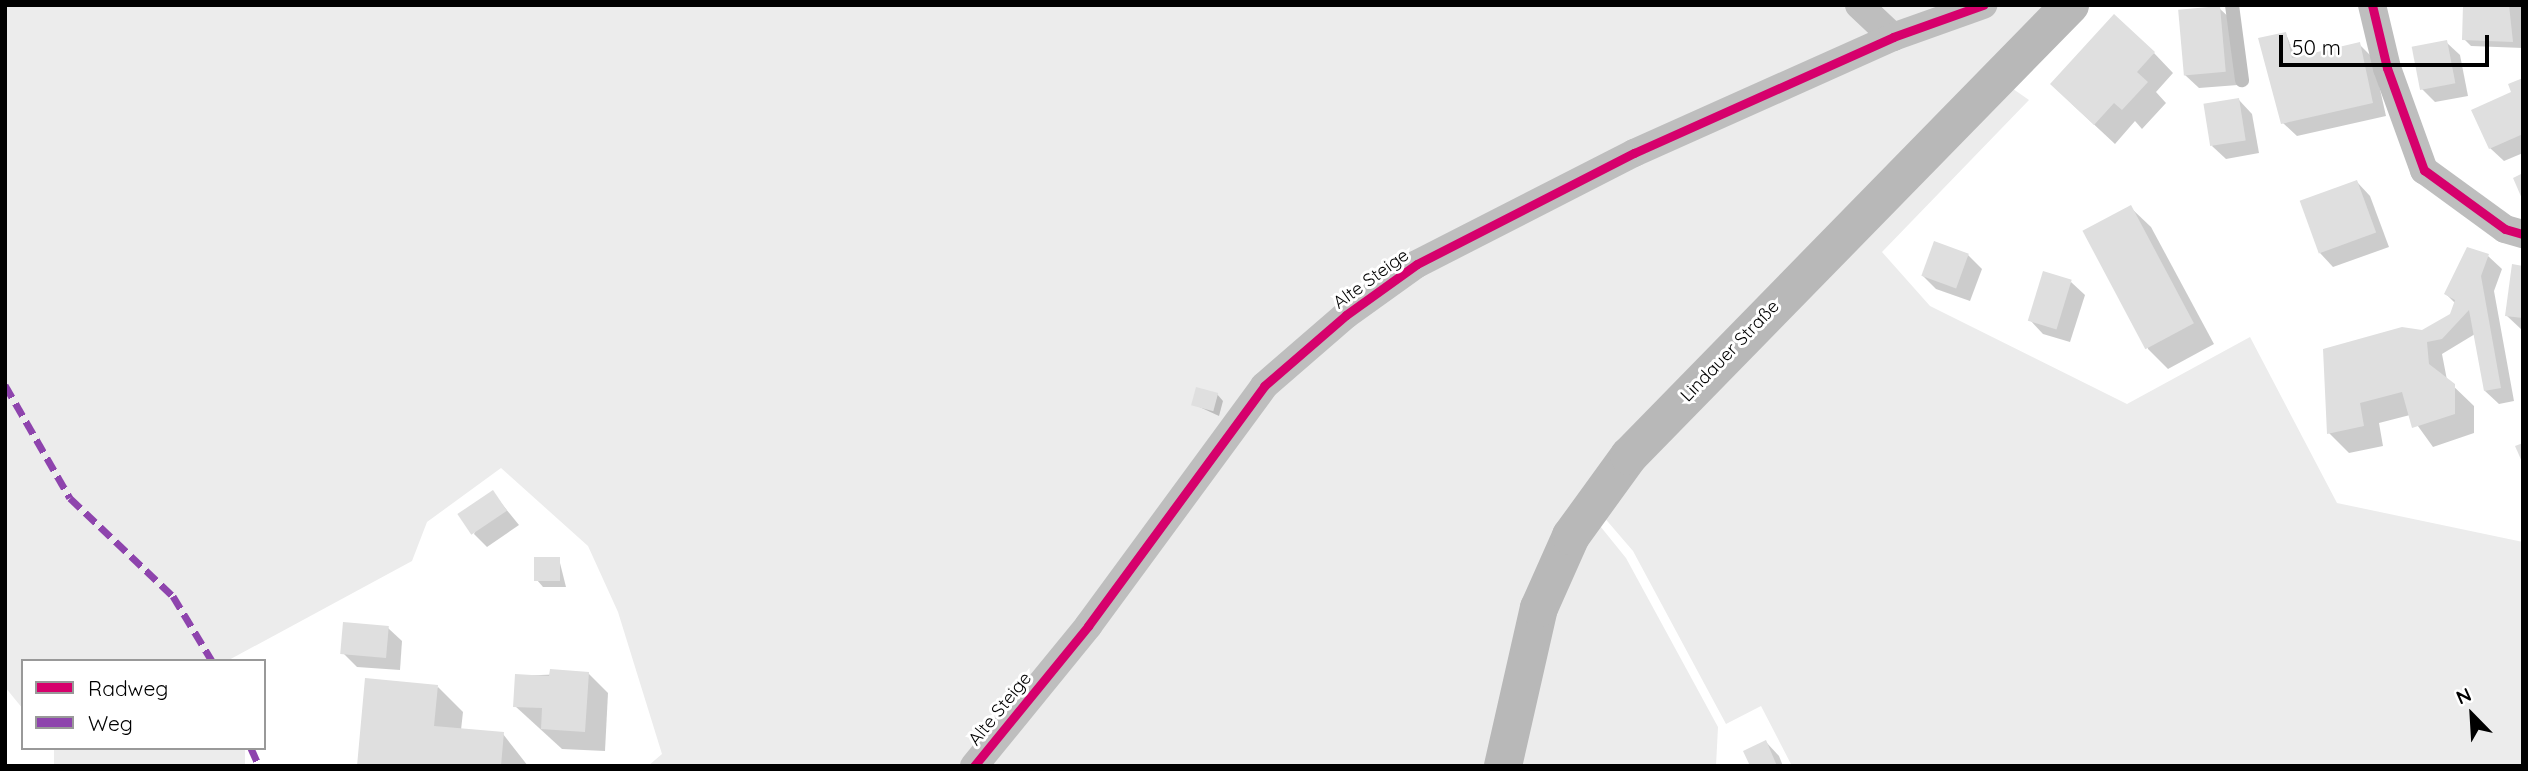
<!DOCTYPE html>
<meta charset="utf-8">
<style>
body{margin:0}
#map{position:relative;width:2528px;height:771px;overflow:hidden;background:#fff;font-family:Quicksand,sans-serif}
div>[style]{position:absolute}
.green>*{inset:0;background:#ececec;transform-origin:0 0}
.shadow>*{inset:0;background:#0003}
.building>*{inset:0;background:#dfdfdf;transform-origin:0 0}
.service>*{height:14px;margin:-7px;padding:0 7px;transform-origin:7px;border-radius:7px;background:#bebebe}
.minor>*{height:28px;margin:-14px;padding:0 14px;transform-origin:14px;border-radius:14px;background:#bebebe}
.secondary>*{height:38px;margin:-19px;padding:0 19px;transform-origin:19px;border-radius:19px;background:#b8b8b8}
.quiet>*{height:7px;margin-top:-3.5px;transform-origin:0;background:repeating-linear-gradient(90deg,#8e44ad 0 14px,transparent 0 21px)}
.cycleway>*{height:9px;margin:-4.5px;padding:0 4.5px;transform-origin:4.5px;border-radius:4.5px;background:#d6006c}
span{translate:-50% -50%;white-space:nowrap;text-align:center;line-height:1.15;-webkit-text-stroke:6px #fff;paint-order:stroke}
.street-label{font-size:18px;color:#000}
.frame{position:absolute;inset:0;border:7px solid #000;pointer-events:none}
.legend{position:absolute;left:21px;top:659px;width:245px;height:91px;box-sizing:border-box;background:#fff;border:2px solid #999;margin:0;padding:9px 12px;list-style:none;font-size:21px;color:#000}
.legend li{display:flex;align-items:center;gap:14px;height:35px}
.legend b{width:35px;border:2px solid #999}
.north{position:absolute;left:2437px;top:680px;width:70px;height:70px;-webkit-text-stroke:5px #fff;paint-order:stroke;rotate:336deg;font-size:19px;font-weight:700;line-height:28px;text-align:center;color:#000}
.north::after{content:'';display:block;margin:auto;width:24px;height:32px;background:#000;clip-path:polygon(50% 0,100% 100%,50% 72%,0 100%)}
.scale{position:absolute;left:2279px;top:35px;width:210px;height:32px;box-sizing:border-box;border:4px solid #000;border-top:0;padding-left:9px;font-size:21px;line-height:24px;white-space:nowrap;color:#000;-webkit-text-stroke:5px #fff;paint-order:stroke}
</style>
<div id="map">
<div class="green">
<i style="clip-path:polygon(5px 5px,1959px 5px,1343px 310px,964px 766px,648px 766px,662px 754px,618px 612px,588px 546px,501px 468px,427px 522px,412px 561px,227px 661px,23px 661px,23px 709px,5px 687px)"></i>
<i style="clip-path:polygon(2003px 5px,2046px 5px,1615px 445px,1487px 766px,983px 766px,1271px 389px,1420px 269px,1895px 44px)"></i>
<i style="clip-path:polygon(2006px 84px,2029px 100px,1882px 252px,1930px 306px,2127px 404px,2250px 337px,2337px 503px,2523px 542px,2523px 766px,1792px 766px,1761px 706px,1726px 724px,1633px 551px,1602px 515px,1641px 462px)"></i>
<i style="clip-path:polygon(1596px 521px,1626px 558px,1718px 727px,1716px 766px,1517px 766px,1551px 613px)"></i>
<i style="left:54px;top:748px;width:191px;height:21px"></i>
</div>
<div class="shadow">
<i style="clip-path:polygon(2464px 5px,2521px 5px,2523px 48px,2471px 46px,2464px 39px)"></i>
<i style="clip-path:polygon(2219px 8px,2233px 21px,2238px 85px,2199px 88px,2185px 75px)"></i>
<i style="clip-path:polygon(2286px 34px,2296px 58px,2359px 44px,2373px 58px,2386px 116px,2297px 136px,2283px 123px)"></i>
<i style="clip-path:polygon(2446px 42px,2460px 55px,2468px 96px,2435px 102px,2422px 89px)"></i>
<i style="clip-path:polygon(2154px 53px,2173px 73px,2156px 92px,2166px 103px,2142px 129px,2135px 121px,2115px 144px,2072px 104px)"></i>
<i style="clip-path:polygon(2523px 80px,2523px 153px,2504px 161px,2490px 148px)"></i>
<i style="clip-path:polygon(2239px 100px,2252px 114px,2259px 153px,2226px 159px,2212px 146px)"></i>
<i style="clip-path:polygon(2357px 182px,2370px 196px,2389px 247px,2333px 267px,2320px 253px)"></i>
<i style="clip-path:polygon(2131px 208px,2151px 227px,2214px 344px,2168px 369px,2148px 349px)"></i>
<i style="clip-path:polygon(1968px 255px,1982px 269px,1970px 301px,1936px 289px,1923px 276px)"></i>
<i style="clip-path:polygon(2488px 256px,2502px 269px,2494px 291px,2514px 401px,2499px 404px,2485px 391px,2475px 334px,2442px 354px,2447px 380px,2474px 406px,2474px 433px,2433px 447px,2410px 415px,2379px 423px,2383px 446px,2349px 453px,2329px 433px,2422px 332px,2452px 315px,2456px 304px,2446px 294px)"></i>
<i style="clip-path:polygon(2523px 267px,2523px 331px,2506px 315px)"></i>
<i style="clip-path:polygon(2071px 282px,2085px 295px,2070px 342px,2043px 334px,2030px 320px)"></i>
<i style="clip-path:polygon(1217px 394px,1223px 401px,1219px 416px,1193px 404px)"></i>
<i style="clip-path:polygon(493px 493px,519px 525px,487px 547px,474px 534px)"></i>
<i style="clip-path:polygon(559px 559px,566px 587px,543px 587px,537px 580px)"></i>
<i style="clip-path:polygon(388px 628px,402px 641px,400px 670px,357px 667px,343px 653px)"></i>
<i style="clip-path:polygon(588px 673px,608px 693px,605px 751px,562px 749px,515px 706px,517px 676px)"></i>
<i style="clip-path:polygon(438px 687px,463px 712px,461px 730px,503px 734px,528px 766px,359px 766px)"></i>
<i style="clip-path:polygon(1766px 742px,1779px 756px,1783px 766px,1751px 766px)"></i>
</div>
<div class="building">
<i style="clip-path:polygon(2463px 5px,2509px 5px,2513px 42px,2462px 40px)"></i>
<i style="left:2220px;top:6px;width:66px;height:42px;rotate:85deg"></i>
<i style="clip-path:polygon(2114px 14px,2155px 52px,2137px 72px,2148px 82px,2122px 110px,2114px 103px,2094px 125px,2050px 84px)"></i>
<i style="clip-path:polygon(2286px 32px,2292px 58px,2360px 42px,2373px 103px,2281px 124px,2258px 38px)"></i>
<i style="left:2447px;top:40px;width:44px;height:36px;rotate:79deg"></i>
<i style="clip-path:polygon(2523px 78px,2523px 134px,2489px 149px,2471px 110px,2511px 92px,2508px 84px)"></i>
<i style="left:2239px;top:98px;width:43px;height:36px;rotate:81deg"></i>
<i style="clip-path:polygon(2523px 173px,2523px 201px,2513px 178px)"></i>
<i style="left:2357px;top:180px;width:56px;height:61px;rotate:70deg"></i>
<i style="left:2131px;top:205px;width:134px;height:55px;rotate:62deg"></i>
<i style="left:1934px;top:241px;width:37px;height:37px;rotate:20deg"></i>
<i style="clip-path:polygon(2467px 247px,2489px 254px,2481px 276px,2501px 388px,2484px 391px,2469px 310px,2442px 339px,2427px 342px,2429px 364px,2455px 384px,2455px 414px,2412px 428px,2402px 392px,2360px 403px,2364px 426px,2327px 434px,2323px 349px,2402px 327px,2422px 330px,2450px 314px,2455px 300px,2444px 294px)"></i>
<i style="clip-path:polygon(2512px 264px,2523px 266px,2523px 318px,2505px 316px)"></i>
<i style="left:2043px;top:271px;width:30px;height:52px;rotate:17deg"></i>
<i style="left:1196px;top:387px;width:23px;height:19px;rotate:15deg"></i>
<i style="clip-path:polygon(2523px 443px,2523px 464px,2515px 446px)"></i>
<i style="left:493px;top:490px;width:25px;height:43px;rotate:56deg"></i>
<i style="left:560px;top:557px;width:24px;height:26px;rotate:90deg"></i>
<i style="left:343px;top:622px;width:46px;height:32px;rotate:5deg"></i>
<i style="clip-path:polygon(550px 669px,589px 672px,585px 732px,541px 729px,542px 708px,513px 707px,515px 674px,549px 676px)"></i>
<i style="clip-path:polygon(365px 678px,438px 685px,434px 726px,504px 732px,501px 766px,357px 766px)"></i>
<i style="clip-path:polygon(1766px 740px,1777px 766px,1750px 766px,1743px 751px)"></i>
</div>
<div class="service">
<i style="left:2232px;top:5px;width:76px;rotate:82.4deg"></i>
</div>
<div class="minor">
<i style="left:1859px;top:5px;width:47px;rotate:43.3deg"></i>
<i style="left:2372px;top:5px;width:65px;rotate:76.6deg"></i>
<i style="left:2387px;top:68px;width:109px;rotate:70.1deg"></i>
<i style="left:2424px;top:170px;width:100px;rotate:36.1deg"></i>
<i style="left:2505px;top:229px;width:19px;rotate:16deg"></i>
<i style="left:974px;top:766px;width:181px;rotate:-50.8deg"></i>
<i style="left:1088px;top:626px;width:298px;rotate:-53.7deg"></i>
<i style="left:1264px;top:386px;width:108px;rotate:-40.9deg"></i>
<i style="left:1346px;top:315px;width:87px;rotate:-35.7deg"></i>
<i style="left:1417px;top:264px;width:244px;rotate:-27.1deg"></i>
<i style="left:1634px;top:153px;width:284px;rotate:-24.1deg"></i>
<i style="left:1893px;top:37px;width:96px;rotate:-19.6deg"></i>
</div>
<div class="secondary">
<i style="left:1503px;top:766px;width:162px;rotate:-77.2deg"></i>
<i style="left:1539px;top:608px;width:79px;rotate:-66deg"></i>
<i style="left:1571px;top:536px;width:99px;rotate:-54.1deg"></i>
<i style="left:1629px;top:456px;width:631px;rotate:-45.64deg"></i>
</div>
<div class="quiet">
<i style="left:5px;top:385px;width:130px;rotate:60.1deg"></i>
<i style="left:70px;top:498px;width:142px;rotate:43.6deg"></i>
<i style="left:173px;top:596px;width:76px;rotate:59deg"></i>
<i style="left:251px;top:748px;width:20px;rotate:66deg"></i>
</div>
<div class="cycleway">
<i style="left:2372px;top:5px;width:65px;rotate:76.6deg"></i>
<i style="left:2387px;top:68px;width:109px;rotate:70.1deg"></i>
<i style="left:2424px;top:170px;width:100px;rotate:36.1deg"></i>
<i style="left:2505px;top:229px;width:19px;rotate:16deg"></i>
<i style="left:974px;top:766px;width:181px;rotate:-50.8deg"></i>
<i style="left:1088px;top:626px;width:298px;rotate:-53.7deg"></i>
<i style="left:1264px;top:386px;width:108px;rotate:-40.9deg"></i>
<i style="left:1346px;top:315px;width:87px;rotate:-35.7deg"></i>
<i style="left:1417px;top:264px;width:244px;rotate:-27.1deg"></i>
<i style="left:1634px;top:153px;width:284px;rotate:-24.1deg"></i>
<i style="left:1893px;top:37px;width:96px;rotate:-19.6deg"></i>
</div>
<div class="street-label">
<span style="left:1371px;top:279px;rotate:-36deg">Alte Steige</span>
<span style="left:1730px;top:351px;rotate:-46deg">Lindauer Straße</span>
<span style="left:1000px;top:709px;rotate:-51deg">Alte Steige</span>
</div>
<div class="frame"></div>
<ul class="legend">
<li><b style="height:9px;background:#d6006c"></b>Radweg</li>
<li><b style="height:9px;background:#8e44ad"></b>Weg</li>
</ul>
<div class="north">N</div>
<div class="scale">50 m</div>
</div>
